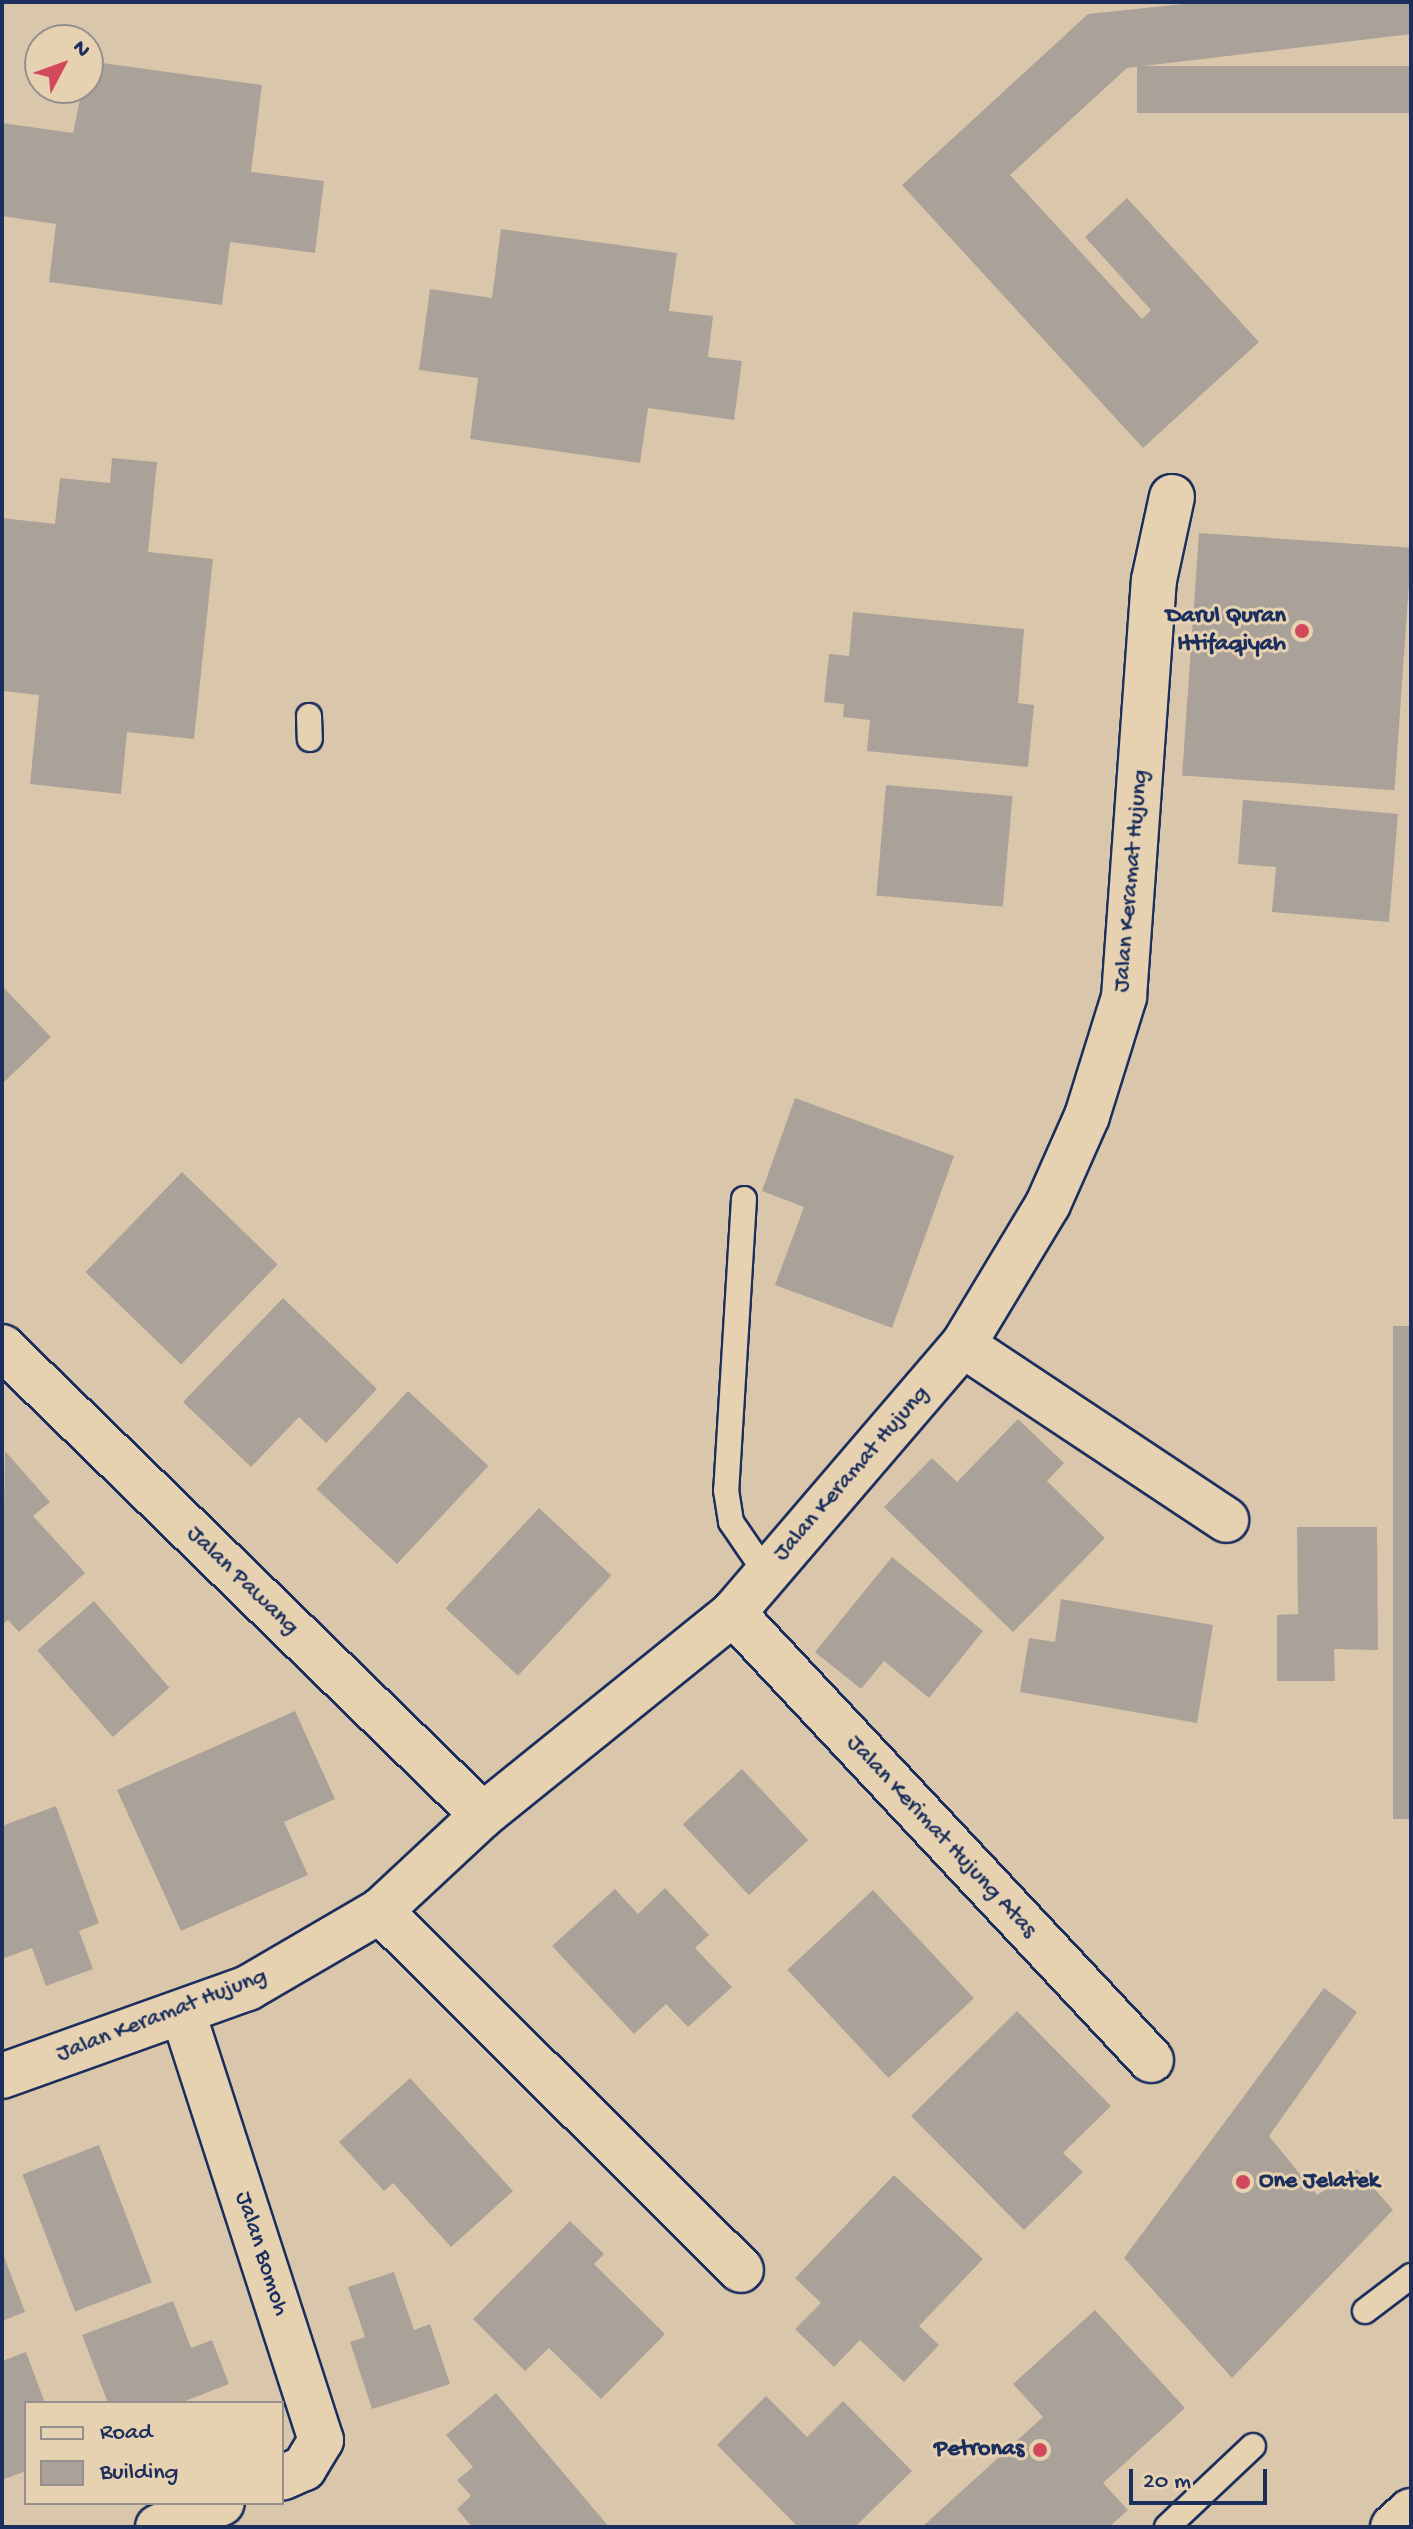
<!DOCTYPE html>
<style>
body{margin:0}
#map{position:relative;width:1413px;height:2529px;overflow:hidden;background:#dac7ab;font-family:"Gochi Hand",sans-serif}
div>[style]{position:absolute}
.building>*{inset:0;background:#aaa298;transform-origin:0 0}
.roads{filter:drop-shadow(2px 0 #1b2f5e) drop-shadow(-2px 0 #1b2f5e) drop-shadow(0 2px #1b2f5e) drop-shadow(0 -2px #1b2f5e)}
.service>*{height:24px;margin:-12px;padding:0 12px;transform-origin:12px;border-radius:12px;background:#e6d1b0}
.minor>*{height:44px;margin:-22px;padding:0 22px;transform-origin:22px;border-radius:22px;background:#e6d1b0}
.motorway>*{height:44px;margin:-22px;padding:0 22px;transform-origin:22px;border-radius:22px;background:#e6d1b0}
.dots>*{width:22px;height:22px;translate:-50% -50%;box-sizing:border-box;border:4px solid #e6d1b0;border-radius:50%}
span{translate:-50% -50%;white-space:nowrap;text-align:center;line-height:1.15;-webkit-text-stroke:6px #e6d1b0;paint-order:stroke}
.poi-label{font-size:24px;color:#1b2f5e;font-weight:700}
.right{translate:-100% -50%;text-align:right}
.left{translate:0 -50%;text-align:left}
.street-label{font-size:24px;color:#1b2f5e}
.frame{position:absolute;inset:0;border:4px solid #1b2f5e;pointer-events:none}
.legend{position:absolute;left:24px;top:2401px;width:260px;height:104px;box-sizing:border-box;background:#e6d1b0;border:2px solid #95908f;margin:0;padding:10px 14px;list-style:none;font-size:24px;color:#1b2f5e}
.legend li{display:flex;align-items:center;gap:16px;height:40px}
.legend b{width:40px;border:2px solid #95908f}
.north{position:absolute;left:24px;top:24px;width:80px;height:80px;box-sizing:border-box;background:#e6d1b0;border:2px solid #95908f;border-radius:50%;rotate:49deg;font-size:22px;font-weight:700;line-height:32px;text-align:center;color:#1b2f5e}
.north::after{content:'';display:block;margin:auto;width:28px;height:36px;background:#d1495b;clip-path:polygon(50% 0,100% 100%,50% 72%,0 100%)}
.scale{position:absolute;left:1129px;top:2469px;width:138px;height:36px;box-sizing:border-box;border:4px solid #1b2f5e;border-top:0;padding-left:10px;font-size:24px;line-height:28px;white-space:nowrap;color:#1b2f5e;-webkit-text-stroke:6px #e6d1b0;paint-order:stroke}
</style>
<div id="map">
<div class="building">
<i style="clip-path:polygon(1202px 2px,1411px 2px,1411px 34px,1127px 68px,1010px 175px,1142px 319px,1151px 310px,1085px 237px,1127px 198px,1259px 342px,1143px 448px,902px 185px,1088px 14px)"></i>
<i style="clip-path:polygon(88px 61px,262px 85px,251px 172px,324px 181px,315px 253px,230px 242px,222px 305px,49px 282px,56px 224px,2px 216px,2px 123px,73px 133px)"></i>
<i style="left:1411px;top:66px;width:47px;height:274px;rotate:90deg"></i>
<i style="clip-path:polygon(501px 229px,677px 253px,669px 311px,713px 316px,708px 357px,742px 361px,734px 420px,648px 408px,640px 463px,470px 439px,478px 378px,419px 370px,430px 289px,492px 298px)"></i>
<i style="clip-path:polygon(112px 458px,157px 462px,148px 552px,213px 559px,194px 739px,127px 732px,121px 794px,30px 784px,39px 695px,2px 691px,2px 518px,55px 524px,60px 478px,110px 483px)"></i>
<i style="left:1199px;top:533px;width:213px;height:243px;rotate:4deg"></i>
<i style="clip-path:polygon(853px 612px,1024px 629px,1018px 703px,1034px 705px,1028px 767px,867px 751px,870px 720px,843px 717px,844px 704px,824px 702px,829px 654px,849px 656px)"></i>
<i style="left:886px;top:785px;width:127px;height:111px;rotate:5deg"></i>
<i style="clip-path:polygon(1243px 800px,1398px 814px,1389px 922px,1272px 912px,1276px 867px,1238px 864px)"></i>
<i style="clip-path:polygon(2px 986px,51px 1037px,2px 1084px)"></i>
<i style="clip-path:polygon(795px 1098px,954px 1156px,892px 1328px,775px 1285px,804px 1207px,762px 1191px)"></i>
<i style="left:182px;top:1172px;width:133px;height:139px;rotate:44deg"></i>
<i style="clip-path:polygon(283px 1298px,377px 1389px,326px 1443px,299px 1417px,251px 1467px,183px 1402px)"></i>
<i style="left:1393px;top:1326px;width:18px;height:493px"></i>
<i style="left:408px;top:1391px;width:110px;height:134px;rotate:43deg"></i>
<i style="clip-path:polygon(1018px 1419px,1064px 1463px,1047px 1481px,1105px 1538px,1013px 1632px,884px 1507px,932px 1458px,957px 1482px)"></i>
<i style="clip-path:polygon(5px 1451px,50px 1502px,33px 1516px,85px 1573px,19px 1632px,8px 1620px,2px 1625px)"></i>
<i style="left:539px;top:1508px;width:99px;height:137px;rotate:43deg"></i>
<i style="clip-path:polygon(1297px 1527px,1377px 1527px,1378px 1650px,1334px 1649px,1335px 1681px,1277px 1681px,1277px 1615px,1298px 1614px)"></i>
<i style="clip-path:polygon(892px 1557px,983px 1631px,929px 1698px,884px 1661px,861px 1689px,815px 1652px)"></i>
<i style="clip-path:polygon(1061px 1599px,1213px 1625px,1197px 1723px,1020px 1692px,1029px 1638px,1055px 1642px)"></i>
<i style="left:94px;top:1601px;width:115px;height:75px;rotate:49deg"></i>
<i style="clip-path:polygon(295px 1711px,335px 1799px,284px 1822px,308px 1875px,181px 1931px,117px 1790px)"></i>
<i style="left:742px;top:1769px;width:97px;height:81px;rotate:47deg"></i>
<i style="clip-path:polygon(56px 1806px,99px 1923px,79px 1931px,93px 1969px,46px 1986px,32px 1948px,2px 1959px,2px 1826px)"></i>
<i style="clip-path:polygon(665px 1888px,709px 1935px,695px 1948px,732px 1987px,688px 2027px,666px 2004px,634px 2034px,552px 1946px,615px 1889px,638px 1914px)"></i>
<i style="left:873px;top:1890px;width:148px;height:117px;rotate:47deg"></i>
<i style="clip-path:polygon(1324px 1988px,1357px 2012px,1269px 2136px,1317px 2195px,1357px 2169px,1393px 2210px,1232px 2378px,1124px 2258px)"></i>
<i style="clip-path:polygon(1017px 2011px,1111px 2106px,1063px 2153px,1083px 2172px,1024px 2230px,911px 2116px)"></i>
<i style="clip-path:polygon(410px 2078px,513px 2191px,451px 2247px,393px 2183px,384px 2191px,339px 2142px)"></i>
<i style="left:99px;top:2145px;width:147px;height:82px;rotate:69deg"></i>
<i style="clip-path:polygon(894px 2175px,983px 2259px,919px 2326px,939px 2345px,904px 2382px,860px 2340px,834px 2367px,795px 2329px,821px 2303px,795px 2278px)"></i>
<i style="clip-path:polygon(570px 2221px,604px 2254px,594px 2264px,665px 2334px,601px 2399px,549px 2348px,525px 2371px,473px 2319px)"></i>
<i style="clip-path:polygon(2px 2251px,25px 2312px,2px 2321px)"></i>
<i style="clip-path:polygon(394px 2272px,414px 2330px,430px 2324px,450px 2384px,372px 2409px,350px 2342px,365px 2337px,348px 2287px)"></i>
<i style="clip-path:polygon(173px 2301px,191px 2348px,212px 2340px,229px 2384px,180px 2403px,108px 2403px,82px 2335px)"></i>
<i style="clip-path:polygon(1095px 2310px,1185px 2408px,1103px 2483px,1128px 2510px,1109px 2527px,922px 2527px,1043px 2417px,1013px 2384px)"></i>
<i style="clip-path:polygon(26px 2352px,45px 2403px,26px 2403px,26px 2471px,2px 2480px,2px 2361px)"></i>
<i style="clip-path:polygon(496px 2393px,609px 2527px,472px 2527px,457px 2509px,471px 2496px,457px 2480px,473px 2467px,446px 2435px)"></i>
<i style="clip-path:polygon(766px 2396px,807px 2437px,843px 2401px,912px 2471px,855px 2527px,798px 2527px,717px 2445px)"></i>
</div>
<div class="roads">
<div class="service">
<i style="left:309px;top:716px;width:23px;rotate:88deg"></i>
<i style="left:744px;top:1199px;width:292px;rotate:93.5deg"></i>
<i style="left:726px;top:1490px;width:32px;rotate:81deg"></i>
<i style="left:731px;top:1522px;width:62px;rotate:55.5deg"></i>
<i style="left:1365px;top:2311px;width:58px;rotate:-37.3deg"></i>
<i style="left:1167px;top:2527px;width:118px;rotate:-43.3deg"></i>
</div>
<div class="minor">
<i style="left:963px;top:1345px;width:316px;rotate:33.6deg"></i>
<i style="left:2px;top:1347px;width:671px;rotate:44.22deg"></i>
<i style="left:733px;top:1613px;width:612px;rotate:46.92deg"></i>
<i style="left:380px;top:1911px;width:509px;rotate:44.84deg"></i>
<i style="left:183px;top:2013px;width:449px;rotate:72.1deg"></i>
<i style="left:321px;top:2440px;width:33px;rotate:121deg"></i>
<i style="left:304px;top:2468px;width:24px;rotate:156deg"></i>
<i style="left:2px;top:2076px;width:261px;rotate:-19.7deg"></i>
<i style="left:248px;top:1988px;width:153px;rotate:-30.3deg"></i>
<i style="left:380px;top:1911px;width:141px;rotate:-43deg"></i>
<i style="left:483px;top:1815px;width:321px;rotate:-38.9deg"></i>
<i style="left:733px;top:1613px;width:353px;rotate:-49.4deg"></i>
<i style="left:963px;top:1345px;width:165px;rotate:-58.9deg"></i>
<i style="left:1048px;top:1204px;width:96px;rotate:-66.1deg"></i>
<i style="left:1087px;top:1116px;width:125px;rotate:-72.7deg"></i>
<i style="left:1124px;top:997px;width:418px;rotate:-85.9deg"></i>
<i style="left:1154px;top:580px;width:85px;rotate:-77.8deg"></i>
<i style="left:158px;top:2527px;width:68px;rotate:-20.6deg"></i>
</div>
<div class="motorway">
<i style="left:1393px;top:2527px;width:24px;rotate:-42deg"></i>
</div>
</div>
<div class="dots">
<i style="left:1302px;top:631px;background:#d1495b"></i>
<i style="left:1243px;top:2182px;background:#d1495b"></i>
<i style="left:1040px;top:2450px;background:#d1495b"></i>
</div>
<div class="poi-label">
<span class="right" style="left:1286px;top:631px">Darul Quran<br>Ittifaqiyah</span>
<span class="left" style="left:1259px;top:2182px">One Jelatek</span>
<span class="right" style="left:1024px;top:2450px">Petronas</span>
</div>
<div class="street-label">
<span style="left:1132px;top:881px;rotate:-85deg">Jalan Keramat Hujung</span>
<span style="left:852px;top:1474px;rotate:-49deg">Jalan Keramat Hujung</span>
<span style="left:242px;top:1581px;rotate:44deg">Jalan Pawang</span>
<span style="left:941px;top:1837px;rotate:47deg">Jalan Kerimat Hujung Atas</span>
<span style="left:162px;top:2016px;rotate:-21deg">Jalan Keramat Hujung</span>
<span style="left:261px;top:2254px;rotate:72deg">Jalan Bomoh</span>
</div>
<div class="frame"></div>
<ul class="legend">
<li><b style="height:10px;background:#e6d1b0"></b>Road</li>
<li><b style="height:22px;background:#aaa298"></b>Building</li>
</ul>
<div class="north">N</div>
<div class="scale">20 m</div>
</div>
